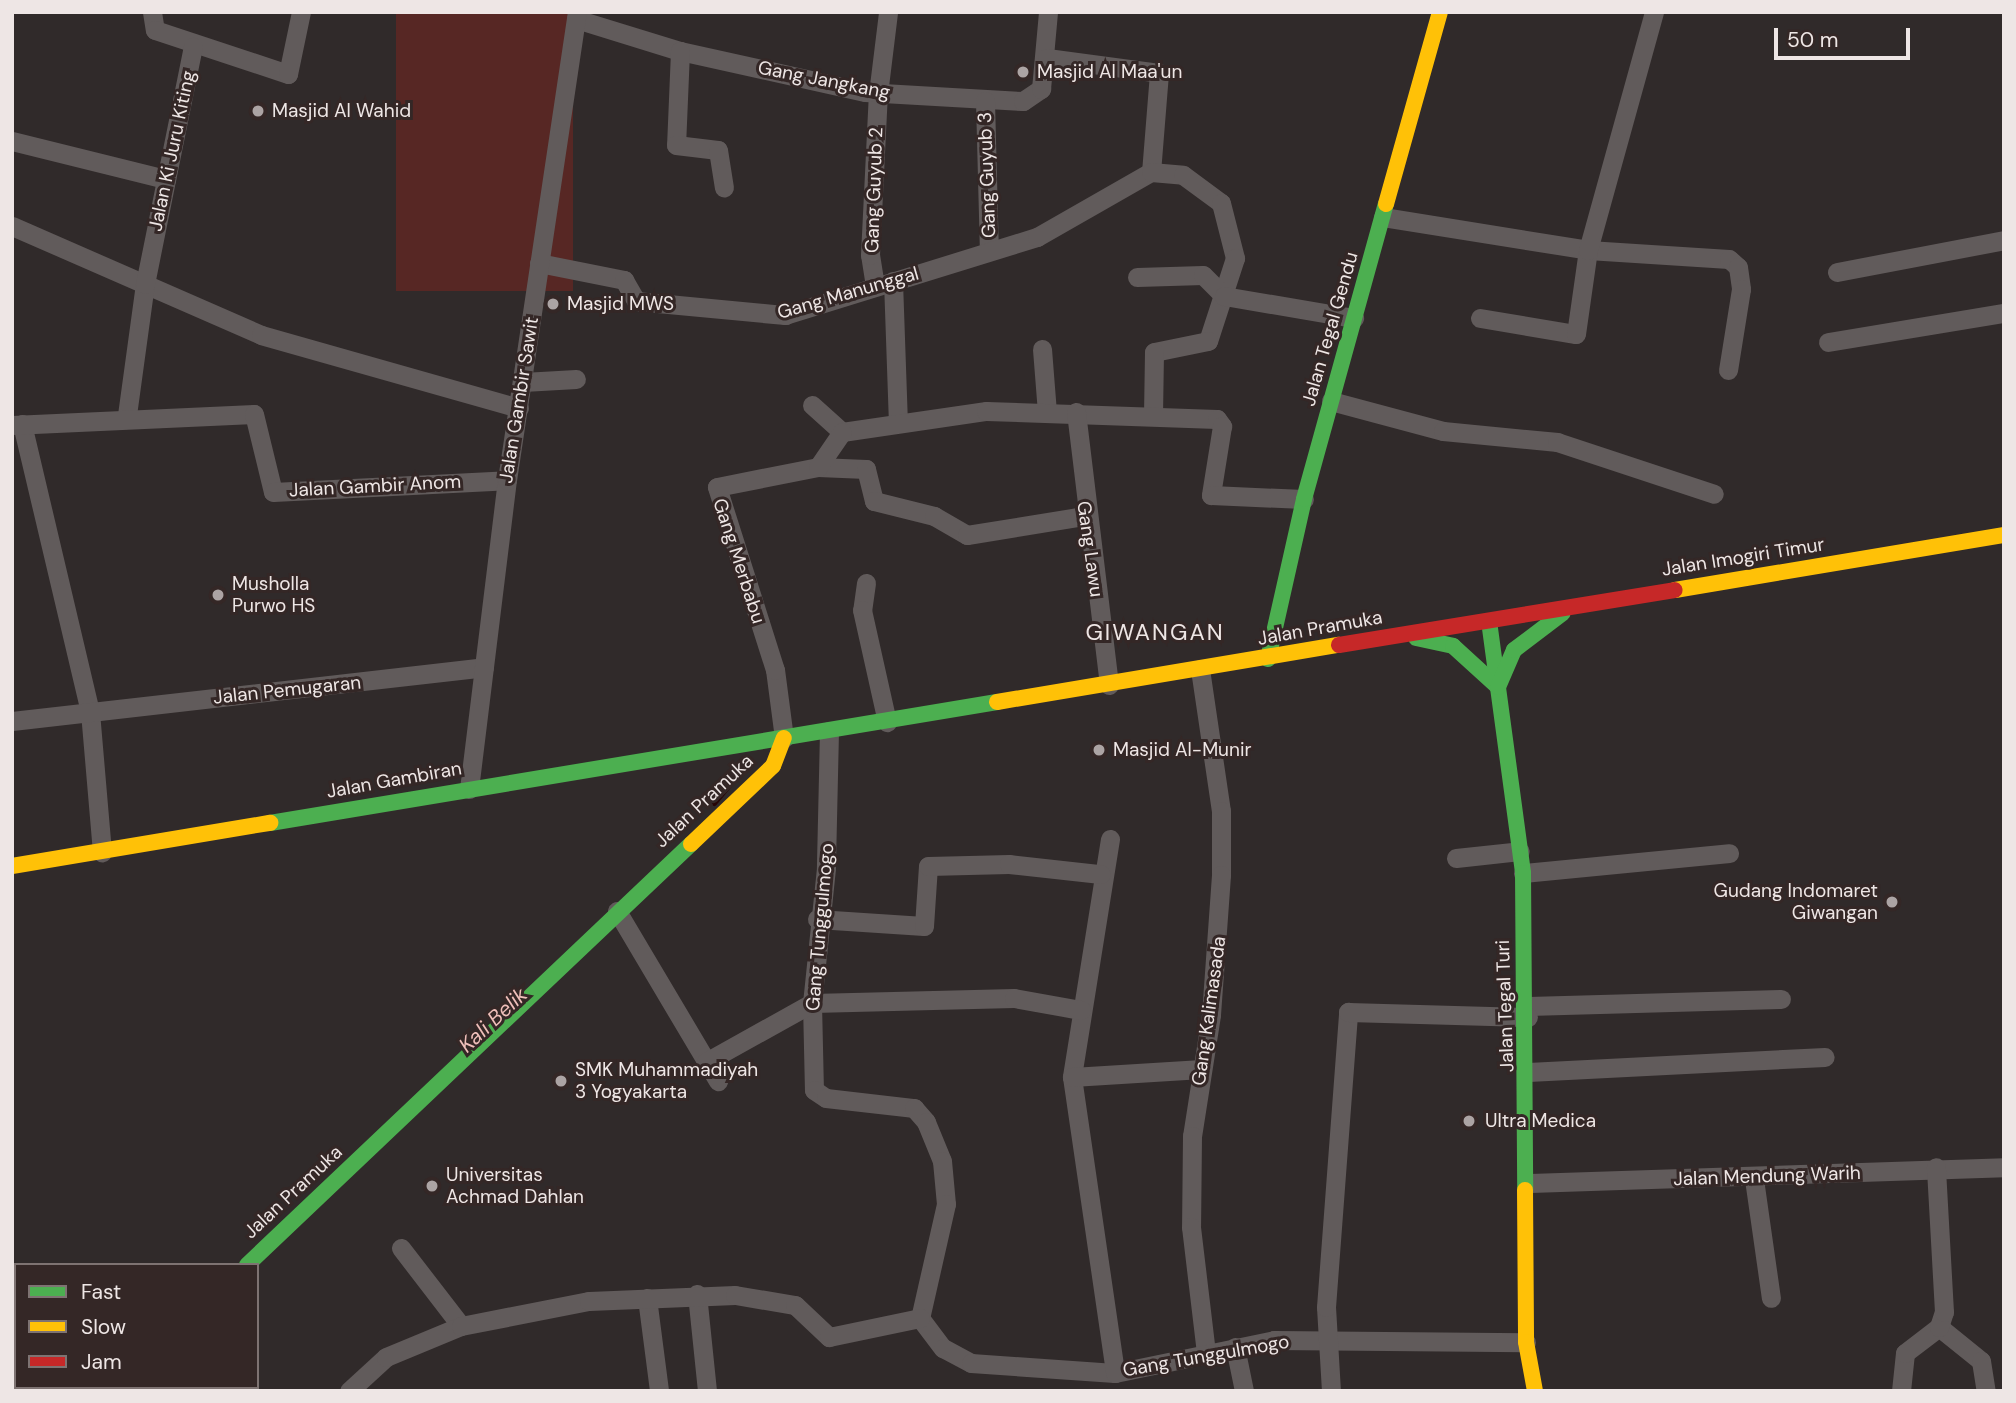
<!DOCTYPE html>
<style>
body{margin:0}
#map{position:relative;width:2016px;height:1403px;overflow:hidden;background:#302a2a;font-family:"DM Sans",sans-serif}
div>[style]{position:absolute}
.green>*{inset:0;background:#572724;transform-origin:0 0}
.stream>*{height:5px;margin:-2.5px;padding:0 2.5px;transform-origin:2.5px;border-radius:2.5px;background:#270506}
.street>*{height:19px;margin:-9.5px;padding:0 9.5px;transform-origin:9.5px;border-radius:9.5px;background:#615b5b}
.fast>*{height:16px;margin:-8px;padding:0 8px;transform-origin:8px;border-radius:8px;background:#4caf50}
.slow>*{height:16px;margin:-8px;padding:0 8px;transform-origin:8px;border-radius:8px;background:#ffc107}
.jam>*{height:16px;margin:-8px;padding:0 8px;transform-origin:8px;border-radius:8px;background:#c62828}
.dots>*{width:19px;height:19px;translate:-50% -50%;box-sizing:border-box;border:4px solid #342726;border-radius:50%}
span{translate:-50% -50%;white-space:nowrap;text-align:center;line-height:1.15;-webkit-text-stroke:6px #342726;paint-order:stroke}
.poi-label{font-size:19px;color:#eee6e5}
.left{translate:0 -50%;text-align:left}
.right{translate:-100% -50%;text-align:right}
.street-label{font-size:19px;color:#eee6e5}
.water-label{font-size:21px;color:#efbfba;font-style:italic}
.quarter-label{font-size:23px;color:#eee6e5;letter-spacing:2px}
.frame{position:absolute;inset:0;border:14px solid #eee6e5;pointer-events:none}
.legend{position:absolute;left:14px;top:1263px;width:245px;height:126px;box-sizing:border-box;background:#342726;border:2px solid #7e7372;margin:0;padding:9px 12px;list-style:none;font-size:21px;color:#eee6e5}
.legend li{display:flex;align-items:center;gap:14px;height:35px}
.legend b{width:35px;border:2px solid #7e7372}
.scale{position:absolute;left:1774px;top:28px;width:136px;height:32px;box-sizing:border-box;border:4px solid #eee6e5;border-top:0;padding-left:9px;font-size:21px;line-height:24px;white-space:nowrap;color:#eee6e5;-webkit-text-stroke:5px #342726;paint-order:stroke}
</style>
<div id="map">
<div class="green">
<i style="left:396px;top:12px;width:177px;height:279px"></i>
</div>
<div class="stream">
<i style="left:714px;top:803px;width:48px;rotate:-50deg"></i>
<i style="left:97px;top:1391px;width:6px;rotate:-45deg"></i>
</div>
<div class="street">
<i style="left:152px;top:12px;width:18px;rotate:81deg"></i>
<i style="left:155px;top:30px;width:140px;rotate:18.3deg"></i>
<i style="left:288px;top:74px;width:63px;rotate:-78.2deg"></i>
<i style="left:576px;top:19px;width:109px;rotate:17.1deg"></i>
<i style="left:680px;top:51px;width:189px;rotate:12.5deg"></i>
<i style="left:865px;top:92px;width:158px;rotate:3.3deg"></i>
<i style="left:1023px;top:101px;width:22px;rotate:-34deg"></i>
<i style="left:1041px;top:89px;width:77px;rotate:-84.8deg"></i>
<i style="left:680px;top:51px;width:94px;rotate:92.4deg"></i>
<i style="left:676px;top:145px;width:42px;rotate:6.8deg"></i>
<i style="left:718px;top:150px;width:38px;rotate:81deg"></i>
<i style="left:1047px;top:58px;width:113px;rotate:7.6deg"></i>
<i style="left:1159px;top:73px;width:99px;rotate:94.6deg"></i>
<i style="left:985px;top:101px;width:148px;rotate:88.5deg"></i>
<i style="left:12px;top:141px;width:159px;rotate:13.9deg"></i>
<i style="left:1383px;top:217px;width:208px;rotate:9.1deg"></i>
<i style="left:1588px;top:250px;width:141px;rotate:3.7deg"></i>
<i style="left:1729px;top:259px;width:12px;rotate:42deg"></i>
<i style="left:1738px;top:267px;width:22px;rotate:82deg"></i>
<i style="left:1741px;top:289px;width:82px;rotate:99.1deg"></i>
<i style="left:12px;top:226px;width:272px;rotate:23.6deg"></i>
<i style="left:261px;top:335px;width:268px;rotate:15.8deg"></i>
<i style="left:539px;top:263px;width:87px;rotate:11.3deg"></i>
<i style="left:624px;top:280px;width:24px;rotate:60deg"></i>
<i style="left:636px;top:301px;width:150px;rotate:5.4deg"></i>
<i style="left:785px;top:315px;width:264px;rotate:-17.2deg"></i>
<i style="left:1037px;top:237px;width:131px;rotate:-29.7deg"></i>
<i style="left:1151px;top:172px;width:32px;rotate:5deg"></i>
<i style="left:1183px;top:175px;width:47px;rotate:36.4deg"></i>
<i style="left:1221px;top:203px;width:57px;rotate:75.7deg"></i>
<i style="left:1235px;top:258px;width:87px;rotate:108deg"></i>
<i style="left:1208px;top:341px;width:55px;rotate:168.5deg"></i>
<i style="left:1154px;top:352px;width:63px;rotate:90.9deg"></i>
<i style="left:1837px;top:272px;width:170px;rotate:-10.8deg"></i>
<i style="left:1137px;top:277px;width:66px;rotate:-1.7deg"></i>
<i style="left:1203px;top:275px;width:30px;rotate:45deg"></i>
<i style="left:1224px;top:296px;width:132px;rotate:9.6deg"></i>
<i style="left:893px;top:281px;width:141px;rotate:88deg"></i>
<i style="left:875px;top:286px;width:31px;rotate:-99deg"></i>
<i style="left:870px;top:255px;width:161px;rotate:-87.2deg"></i>
<i style="left:878px;top:94px;width:83px;rotate:-83deg"></i>
<i style="left:1480px;top:318px;width:97px;rotate:9.5deg"></i>
<i style="left:1576px;top:334px;width:85px;rotate:-81.9deg"></i>
<i style="left:1588px;top:250px;width:247px;rotate:-74.5deg"></i>
<i style="left:1828px;top:342px;width:178px;rotate:-9.4deg"></i>
<i style="left:1042px;top:349px;width:63px;rotate:85.5deg"></i>
<i style="left:523px;top:382px;width:53px;rotate:-3.2deg"></i>
<i style="left:1331px;top:401px;width:116px;rotate:15deg"></i>
<i style="left:1443px;top:431px;width:115px;rotate:5.5deg"></i>
<i style="left:1557px;top:442px;width:165px;rotate:18.3deg"></i>
<i style="left:812px;top:405px;width:40px;rotate:42deg"></i>
<i style="left:842px;top:432px;width:146px;rotate:-8.3deg"></i>
<i style="left:986px;top:411px;width:231px;rotate:2deg"></i>
<i style="left:1217px;top:419px;width:9px;rotate:54deg"></i>
<i style="left:1222px;top:426px;width:70px;rotate:99.1deg"></i>
<i style="left:1211px;top:495px;width:93px;rotate:2.5deg"></i>
<i style="left:1076px;top:412px;width:275px;rotate:83.1deg"></i>
<i style="left:127px;top:415px;width:132px;rotate:-82.2deg"></i>
<i style="left:145px;top:284px;width:242px;rotate:-78.6deg"></i>
<i style="left:22px;top:424px;width:296px;rotate:76.7deg"></i>
<i style="left:90px;top:712px;width:141px;rotate:85.1deg"></i>
<i style="left:12px;top:425px;width:242px;rotate:-2.6deg"></i>
<i style="left:254px;top:414px;width:80px;rotate:76.3deg"></i>
<i style="left:273px;top:492px;width:234px;rotate:-2.9deg"></i>
<i style="left:818px;top:467px;width:48px;rotate:2.4deg"></i>
<i style="left:866px;top:469px;width:33px;rotate:76deg"></i>
<i style="left:874px;top:501px;width:62px;rotate:14deg"></i>
<i style="left:934px;top:516px;width:38px;rotate:30deg"></i>
<i style="left:967px;top:535px;width:119px;rotate:-9.2deg"></i>
<i style="left:866px;top:583px;width:27px;rotate:98deg"></i>
<i style="left:862px;top:610px;width:115px;rotate:77.4deg"></i>
<i style="left:1200px;top:669px;width:144px;rotate:81.6deg"></i>
<i style="left:1221px;top:811px;width:64px;rotate:90deg"></i>
<i style="left:1221px;top:875px;width:140px;rotate:94.1deg"></i>
<i style="left:1211px;top:1015px;width:122px;rotate:98.9deg"></i>
<i style="left:1192px;top:1136px;width:91px;rotate:90.6deg"></i>
<i style="left:1191px;top:1227px;width:127px;rotate:83.2deg"></i>
<i style="left:12px;top:721px;width:475px;rotate:-6.5deg"></i>
<i style="left:829px;top:731px;width:137px;rotate:91.3deg"></i>
<i style="left:826px;top:868px;width:136px;rotate:95.9deg"></i>
<i style="left:812px;top:1003px;width:87px;rotate:88.7deg"></i>
<i style="left:814px;top:1090px;width:14px;rotate:34deg"></i>
<i style="left:826px;top:1098px;width:89px;rotate:6.5deg"></i>
<i style="left:914px;top:1108px;width:18px;rotate:49deg"></i>
<i style="left:926px;top:1122px;width:42px;rotate:67.7deg"></i>
<i style="left:942px;top:1161px;width:43px;rotate:84.7deg"></i>
<i style="left:946px;top:1204px;width:117px;rotate:102.8deg"></i>
<i style="left:920px;top:1318px;width:38px;rotate:53deg"></i>
<i style="left:943px;top:1348px;width:32px;rotate:28deg"></i>
<i style="left:971px;top:1363px;width:144px;rotate:4deg"></i>
<i style="left:1115px;top:1373px;width:162px;rotate:-11.7deg"></i>
<i style="left:1274px;top:1340px;width:252px;rotate:0.5deg"></i>
<i style="left:784px;top:738px;width:69px;rotate:-97.5deg"></i>
<i style="left:775px;top:670px;width:192px;rotate:-107.6deg"></i>
<i style="left:717px;top:487px;width:103px;rotate:-11.2deg"></i>
<i style="left:818px;top:467px;width:42px;rotate:-55.6deg"></i>
<i style="left:469px;top:789px;width:311px;rotate:-83deg"></i>
<i style="left:507px;top:480px;width:473px;rotate:-81.5deg"></i>
<i style="left:1110px;top:839px;width:241px;rotate:99.1deg"></i>
<i style="left:1072px;top:1077px;width:299px;rotate:81.7deg"></i>
<i style="left:1456px;top:858px;width:64px;rotate:-6.2deg"></i>
<i style="left:1523px;top:873px;width:207px;rotate:-5.5deg"></i>
<i style="left:617px;top:911px;width:198px;rotate:59.3deg"></i>
<i style="left:817px;top:919px;width:107px;rotate:3.7deg"></i>
<i style="left:924px;top:926px;width:60px;rotate:-86.2deg"></i>
<i style="left:928px;top:866px;width:81px;rotate:-1.4deg"></i>
<i style="left:1009px;top:864px;width:92px;rotate:6.3deg"></i>
<i style="left:1528px;top:1006px;width:253px;rotate:-1.6deg"></i>
<i style="left:706px;top:1062px;width:121px;rotate:-29.1deg"></i>
<i style="left:812px;top:1003px;width:202px;rotate:-1.4deg"></i>
<i style="left:1014px;top:998px;width:68px;rotate:10.2deg"></i>
<i style="left:1528px;top:1072px;width:297px;rotate:-2.9deg"></i>
<i style="left:1072px;top:1077px;width:130px;rotate:-3.5deg"></i>
<i style="left:1754px;top:1179px;width:120px;rotate:81.9deg"></i>
<i style="left:1530px;top:1183px;width:474px;rotate:-1.9deg"></i>
<i style="left:401px;top:1248px;width:98px;rotate:52.4deg"></i>
<i style="left:697px;top:1294px;width:98px;rotate:84.1deg"></i>
<i style="left:647px;top:1298px;width:94px;rotate:82.6deg"></i>
<i style="left:1939px;top:1327px;width:54px;rotate:39deg"></i>
<i style="left:1981px;top:1361px;width:30px;rotate:81deg"></i>
<i style="left:1235px;top:1347px;width:45px;rotate:78.4deg"></i>
<i style="left:349px;top:1391px;width:50px;rotate:-42.6deg"></i>
<i style="left:386px;top:1357px;width:81px;rotate:-22.5deg"></i>
<i style="left:461px;top:1326px;width:130px;rotate:-11.1deg"></i>
<i style="left:589px;top:1301px;width:146px;rotate:-2.4deg"></i>
<i style="left:735px;top:1295px;width:61px;rotate:9.5deg"></i>
<i style="left:795px;top:1305px;width:47px;rotate:43.3deg"></i>
<i style="left:829px;top:1337px;width:93px;rotate:-11.8deg"></i>
<i style="left:1331px;top:1391px;width:84px;rotate:-93.4deg"></i>
<i style="left:1326px;top:1307px;width:296px;rotate:-85.7deg"></i>
<i style="left:1348px;top:1012px;width:180px;rotate:1.6deg"></i>
<i style="left:1901px;top:1391px;width:38px;rotate:-84deg"></i>
<i style="left:1905px;top:1353px;width:43px;rotate:-37.4deg"></i>
<i style="left:1939px;top:1327px;width:16px;rotate:-72deg"></i>
<i style="left:1944px;top:1312px;width:145px;rotate:-93.2deg"></i>
</div>
<div class="fast">
<i style="left:1489px;top:621px;width:254px;rotate:82.3deg"></i>
<i style="left:1523px;top:873px;width:317px;rotate:89.6deg"></i>
<i style="left:1416px;top:638px;width:38px;rotate:12deg"></i>
<i style="left:1453px;top:646px;width:61px;rotate:42.3deg"></i>
<i style="left:1268px;top:659px;width:164px;rotate:-77.3deg"></i>
<i style="left:1304px;top:499px;width:306px;rotate:-74.5deg"></i>
<i style="left:1498px;top:687px;width:40px;rotate:-66.6deg"></i>
<i style="left:1514px;top:650px;width:61px;rotate:-37.1deg"></i>
<i style="left:270px;top:823px;width:737px;rotate:-9.45deg"></i>
<i style="left:247px;top:1265px;width:612px;rotate:-43.48deg"></i>
<i style="left:114px;top:1391px;width:5px;rotate:-53deg"></i>
</div>
<div class="slow">
<i style="left:1386px;top:204px;width:199px;rotate:-74.3deg"></i>
<i style="left:1675px;top:590px;width:334px;rotate:-9.5deg"></i>
<i style="left:997px;top:702px;width:347px;rotate:-9.5deg"></i>
<i style="left:691px;top:844px;width:113px;rotate:-43.6deg"></i>
<i style="left:773px;top:766px;width:30px;rotate:-69deg"></i>
<i style="left:12px;top:866px;width:262px;rotate:-9.5deg"></i>
<i style="left:1525px;top:1190px;width:152px;rotate:89.6deg"></i>
<i style="left:1526px;top:1342px;width:50px;rotate:79.6deg"></i>
</div>
<div class="jam">
<i style="left:1339px;top:645px;width:340px;rotate:-9.3deg"></i>
</div>
<div class="dots">
<i style="left:1023px;top:72px;background:#aca4a4"></i>
<i style="left:258px;top:111px;background:#aca4a4"></i>
<i style="left:553px;top:304px;background:#aca4a4"></i>
<i style="left:218px;top:595px;background:#aca4a4"></i>
<i style="left:1099px;top:750px;background:#aca4a4"></i>
<i style="left:1892px;top:902px;background:#aca4a4"></i>
<i style="left:561px;top:1081px;background:#aca4a4"></i>
<i style="left:1469px;top:1121px;background:#aca4a4"></i>
<i style="left:432px;top:1186px;background:#aca4a4"></i>
</div>
<div class="poi-label">
<span class="left" style="left:1037px;top:72px">Masjid Al Maa'un</span>
<span class="left" style="left:272px;top:111px">Masjid Al Wahid</span>
<span class="left" style="left:567px;top:304px">Masjid MWS</span>
<span class="left" style="left:232px;top:595px">Musholla<br>Purwo HS</span>
<span class="left" style="left:1113px;top:750px">Masjid Al-Munir</span>
<span class="right" style="left:1878px;top:902px">Gudang Indomaret<br>Giwangan</span>
<span class="left" style="left:575px;top:1081px">SMK Muhammadiyah<br>3 Yogyakarta</span>
<span class="left" style="left:1485px;top:1121px">Ultra Medica</span>
<span class="left" style="left:446px;top:1186px">Universitas<br>Achmad Dahlan</span>
</div>
<div class="street-label">
<span style="left:824px;top:80px;rotate:11deg">Gang Jangkang</span>
<span style="left:172px;top:151px;rotate:-78deg">Jalan Ki Juru Kiting</span>
<span style="left:987px;top:175px;rotate:-92deg">Gang Guyub 3</span>
<span style="left:874px;top:190px;rotate:-88deg">Gang Guyub 2</span>
<span style="left:848px;top:293px;rotate:-16deg">Gang Manunggal</span>
<span style="left:1330px;top:329px;rotate:-74deg">Jalan Tegal Gendu</span>
<span style="left:519px;top:400px;rotate:-81deg">Jalan Gambir Sawit</span>
<span style="left:375px;top:486px;rotate:-3deg">Jalan Gambir Anom</span>
<span style="left:1090px;top:549px;rotate:82deg">Gang Lawu</span>
<span style="left:1743px;top:557px;rotate:-9deg">Jalan Imogiri Timur</span>
<span style="left:739px;top:561px;rotate:72deg">Gang Merbabu</span>
<span style="left:1320px;top:628px;rotate:-10deg">Jalan Pramuka</span>
<span style="left:287px;top:690px;rotate:-6deg">Jalan Pemugaran</span>
<span style="left:394px;top:780px;rotate:-10deg">Jalan Gambiran</span>
<span style="left:704px;top:801px;rotate:-43deg">Jalan Pramuka</span>
<span style="left:820px;top:927px;rotate:-85deg">Gang Tunggulmogo</span>
<span style="left:1505px;top:1006px;rotate:-92deg">Jalan Tegal Turi</span>
<span style="left:1209px;top:1011px;rotate:-82deg">Gang Kalimasada</span>
<span style="left:1767px;top:1176px;rotate:-2deg">Jalan Mendung Warih</span>
<span style="left:293px;top:1192px;rotate:-43deg">Jalan Pramuka</span>
<span style="left:1206px;top:1356px;rotate:-10deg">Gang Tunggulmogo</span>
</div>
<div class="water-label">
<span style="left:493px;top:1020px;rotate:-43deg">Kali Belik</span>
</div>
<div class="quarter-label">
<span style="left:1155px;top:632px">GIWANGAN</span>
</div>
<div class="frame"></div>
<ul class="legend">
<li><b style="height:9px;background:#4caf50"></b>Fast</li>
<li><b style="height:9px;background:#ffc107"></b>Slow</li>
<li><b style="height:9px;background:#c62828"></b>Jam</li>
</ul>
<div class="scale">50 m</div>
</div>
